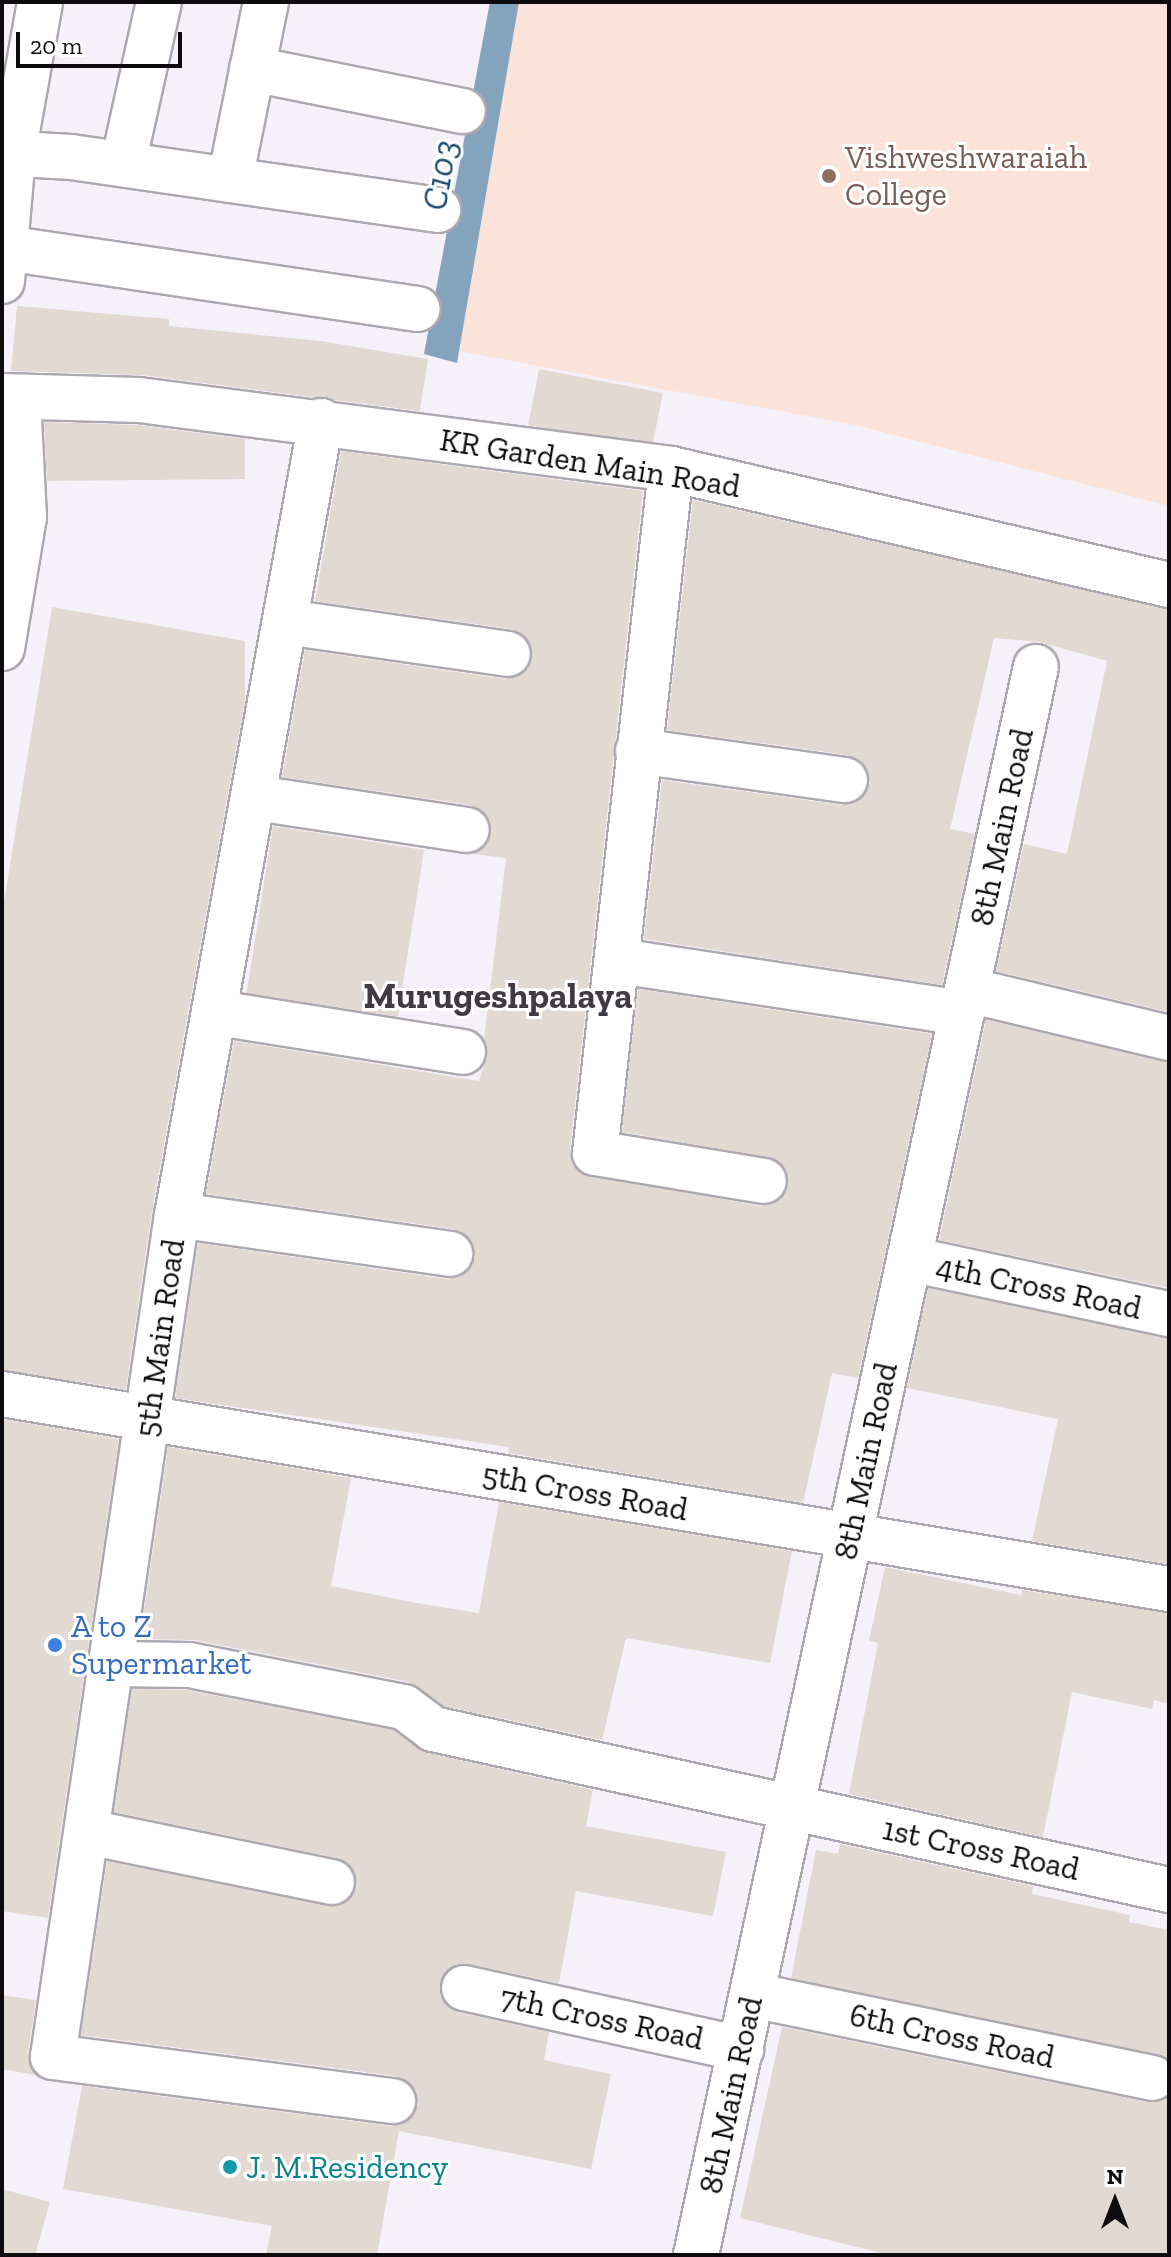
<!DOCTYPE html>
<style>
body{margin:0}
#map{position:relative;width:1171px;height:2257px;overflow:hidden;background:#f6f0f9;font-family:"Zilla Slab",serif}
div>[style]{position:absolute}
.education>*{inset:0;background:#fbe3d9}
.water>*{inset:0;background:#84a4be}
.building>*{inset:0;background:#e1d9d2;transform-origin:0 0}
.roads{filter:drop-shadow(2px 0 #ada7af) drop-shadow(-2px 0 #ada7af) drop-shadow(0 2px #ada7af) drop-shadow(0 -2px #ada7af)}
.minor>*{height:44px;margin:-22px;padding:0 22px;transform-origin:22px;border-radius:22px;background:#fff}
.dots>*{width:22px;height:22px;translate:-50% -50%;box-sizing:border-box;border:4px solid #fff;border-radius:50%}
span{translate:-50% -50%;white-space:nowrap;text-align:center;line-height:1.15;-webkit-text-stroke:6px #fff;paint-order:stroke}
.education-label{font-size:32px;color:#785e54}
.left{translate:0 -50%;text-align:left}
.street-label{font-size:32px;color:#0d0b0e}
.shop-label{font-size:32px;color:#366cbe}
.culture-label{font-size:32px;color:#0d838f}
.water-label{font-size:34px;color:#174b6f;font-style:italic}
.quarter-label{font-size:36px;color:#403b42;font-weight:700}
.frame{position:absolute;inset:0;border:4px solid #0d0b0e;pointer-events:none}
.north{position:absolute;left:1075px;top:2161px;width:80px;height:80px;-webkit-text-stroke:6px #fff;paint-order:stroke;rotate:0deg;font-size:22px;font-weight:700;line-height:32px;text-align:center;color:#0d0b0e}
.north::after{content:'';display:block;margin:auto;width:28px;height:36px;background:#0d0b0e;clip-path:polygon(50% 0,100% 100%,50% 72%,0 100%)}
.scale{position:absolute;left:16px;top:32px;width:166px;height:36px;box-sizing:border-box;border:4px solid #0d0b0e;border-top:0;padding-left:10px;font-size:24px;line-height:28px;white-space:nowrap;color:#0d0b0e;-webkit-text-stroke:6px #fff;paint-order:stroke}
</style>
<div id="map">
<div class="education">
<i style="clip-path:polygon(519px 2px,1169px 2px,1169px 506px,855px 425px,459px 351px)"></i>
</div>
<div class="water">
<i style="clip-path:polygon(490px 2px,519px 2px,457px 363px,424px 354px)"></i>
</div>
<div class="building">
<i style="clip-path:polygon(17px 306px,169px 319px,169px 326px,321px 341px,428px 359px,420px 411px,142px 375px,11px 371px)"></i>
<i style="left:539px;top:369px;width:126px;height:57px;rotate:11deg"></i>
<i style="clip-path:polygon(44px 422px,137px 425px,245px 439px,245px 479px,47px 481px)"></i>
<i style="clip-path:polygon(341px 451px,643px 491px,570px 1150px,579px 1172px,760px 1206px,773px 1204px,788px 1186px,787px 1172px,769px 1157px,622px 1132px,638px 989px,932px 1034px,858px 1378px,832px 1373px,803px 1503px,508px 1453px,509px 1447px,175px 1398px,198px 1243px,446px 1279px,460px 1277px,475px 1258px,473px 1244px,454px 1229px,206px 1194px,234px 1041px,479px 1081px,487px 1057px,484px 1040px,506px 858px,472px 854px,487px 845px,490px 820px,471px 805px,282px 777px,305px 650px,505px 679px,528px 669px,531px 645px,512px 629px,315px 601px)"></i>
<i style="clip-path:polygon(693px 500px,1169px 609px,1169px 1012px,996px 971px,1024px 844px,1067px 854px,1107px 661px,1040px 642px,994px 638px,950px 829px,975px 834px,942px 985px,644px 939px,662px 780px,842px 805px,864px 796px,870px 783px,861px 761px,848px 755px,667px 730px)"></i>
<i style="clip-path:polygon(52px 607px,245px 641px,245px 700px,152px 1211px,126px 1389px,2px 1370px,2px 914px)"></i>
<i style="left:273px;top:826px;width:153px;height:169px;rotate:9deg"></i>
<i style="clip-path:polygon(986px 1020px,1169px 1062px,1169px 1288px,939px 1240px)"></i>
<i style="clip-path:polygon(928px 1288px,1169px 1338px,1169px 1564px,1032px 1541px,1058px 1419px,907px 1388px)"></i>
<i style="clip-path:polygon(2px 1419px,119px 1439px,48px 1918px,2px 1911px)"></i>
<i style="clip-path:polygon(168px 1447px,351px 1478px,331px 1586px,422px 1604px,479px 1613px,499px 1502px,792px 1551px,770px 1663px,626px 1638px,602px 1740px,444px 1706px,409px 1682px,194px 1640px,140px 1639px)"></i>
<i style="clip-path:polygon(885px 1567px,1021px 1595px,1022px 1590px,1169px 1613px,1169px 1704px,1154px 1700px,1152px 1709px,1072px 1692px,1043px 1837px,849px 1794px,878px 1643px,869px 1641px)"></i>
<i style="clip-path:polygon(132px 1689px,186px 1690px,394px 1730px,428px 1753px,593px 1790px,586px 1826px,726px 1852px,713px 1916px,576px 1891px,559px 1983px,469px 1964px,456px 1964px,440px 1982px,440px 1996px,458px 2012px,549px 2032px,544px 2060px,611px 2074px,591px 2169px,399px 2131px,377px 2255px,266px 2255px,272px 2226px,63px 2189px,82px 2086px,390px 2126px,403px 2124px,418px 2105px,416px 2091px,396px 2076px,81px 2035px,107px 1861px,327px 1906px,350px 1899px,357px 1886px,349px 1864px,337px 1858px,114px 1812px)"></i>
<i style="clip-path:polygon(840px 1844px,1033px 1886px,1032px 1894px,1130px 1915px,1129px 1922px,1169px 1930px,1169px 2060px,791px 1978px,816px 1850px,838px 1854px)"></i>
<i style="clip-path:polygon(2px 1995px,36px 2000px,28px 2053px,36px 2075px,2px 2069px)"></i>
<i style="clip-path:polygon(782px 2027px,1147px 2102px,1169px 2096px,1169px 2255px,890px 2255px,740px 2218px)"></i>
<i style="clip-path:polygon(2px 2189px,50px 2202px,35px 2255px,2px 2255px)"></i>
</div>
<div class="roads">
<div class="minor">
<i style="left:252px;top:69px;width:215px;rotate:11.3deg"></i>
<i style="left:2px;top:153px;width:69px;rotate:3.3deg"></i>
<i style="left:71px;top:157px;width:371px;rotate:8.2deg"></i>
<i style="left:123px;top:164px;width:166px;rotate:-77.5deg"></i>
<i style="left:230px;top:180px;width:182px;rotate:-78.6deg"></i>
<i style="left:5px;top:248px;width:417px;rotate:8.4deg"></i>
<i style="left:2px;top:281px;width:127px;rotate:-85deg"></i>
<i style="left:13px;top:154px;width:154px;rotate:-79.9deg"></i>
<i style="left:2px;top:396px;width:137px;rotate:1.7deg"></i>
<i style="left:139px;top:400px;width:536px;rotate:7.39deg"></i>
<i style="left:671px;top:469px;width:511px;rotate:13.11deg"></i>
<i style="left:321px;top:421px;width:807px;rotate:100.28deg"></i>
<i style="left:177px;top:1215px;width:851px;rotate:98.38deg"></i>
<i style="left:53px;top:2057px;width:343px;rotate:7.4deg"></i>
<i style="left:671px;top:469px;width:688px;rotate:96.34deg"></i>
<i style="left:595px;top:1153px;width:171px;rotate:9.4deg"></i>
<i style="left:286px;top:622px;width:224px;rotate:8.2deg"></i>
<i style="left:2px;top:648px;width:133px;rotate:-80.5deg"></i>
<i style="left:24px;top:517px;width:120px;rotate:-92.9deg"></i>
<i style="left:638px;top:751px;width:209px;rotate:8deg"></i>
<i style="left:256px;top:798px;width:213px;rotate:8.6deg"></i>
<i style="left:619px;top:961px;width:347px;rotate:8.6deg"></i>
<i style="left:968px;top:990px;width:207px;rotate:13.4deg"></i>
<i style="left:217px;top:1013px;width:249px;rotate:9deg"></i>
<i style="left:177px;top:1215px;width:276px;rotate:8.1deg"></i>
<i style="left:910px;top:1259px;width:265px;rotate:12deg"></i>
<i style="left:2px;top:1394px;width:1183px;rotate:9.49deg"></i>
<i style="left:110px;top:1664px;width:79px;rotate:0.7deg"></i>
<i style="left:189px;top:1665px;width:219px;rotate:11.1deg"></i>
<i style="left:404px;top:1707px;width:36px;rotate:37deg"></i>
<i style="left:433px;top:1729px;width:753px;rotate:12.34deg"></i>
<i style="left:88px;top:1832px;width:249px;rotate:11.6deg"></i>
<i style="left:464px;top:1988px;width:284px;rotate:12.4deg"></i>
<i style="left:752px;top:1995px;width:409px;rotate:11.7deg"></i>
<i style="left:696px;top:2255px;width:1624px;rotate:-77.92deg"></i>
</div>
</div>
<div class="dots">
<i style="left:829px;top:176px;background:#8d6e63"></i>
<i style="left:55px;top:1645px;background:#3f7fe0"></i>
<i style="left:230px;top:2167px;background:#0f9aa8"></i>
</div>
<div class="education-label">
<span class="left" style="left:845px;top:176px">Vishweshwaraiah<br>College</span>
</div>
<div class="street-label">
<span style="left:590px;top:463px;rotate:9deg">KR Garden Main Road</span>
<span style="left:1002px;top:827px;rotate:-78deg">8th Main Road</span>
<span style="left:1039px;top:1287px;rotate:12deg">4th Cross Road</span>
<span style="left:160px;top:1338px;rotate:-82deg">5th Main Road</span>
<span style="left:866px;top:1461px;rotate:-78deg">8th Main Road</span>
<span style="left:585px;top:1492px;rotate:10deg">5th Cross Road</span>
<span style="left:981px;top:1849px;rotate:12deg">1st Cross Road</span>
<span style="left:602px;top:2018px;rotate:12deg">7th Cross Road</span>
<span style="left:952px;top:2036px;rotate:12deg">6th Cross Road</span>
<span style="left:731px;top:2095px;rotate:-78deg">8th Main Road</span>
</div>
<div class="shop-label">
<span class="left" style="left:71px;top:1645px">A to Z<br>Supermarket</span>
</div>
<div class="culture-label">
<span class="left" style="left:246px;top:2167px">J. M.Residency</span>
</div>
<div class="water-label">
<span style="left:440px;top:175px;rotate:-80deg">C103</span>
</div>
<div class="quarter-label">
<span style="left:498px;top:996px">Murugeshpalaya</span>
</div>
<div class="frame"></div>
<div class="north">N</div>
<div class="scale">20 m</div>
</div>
